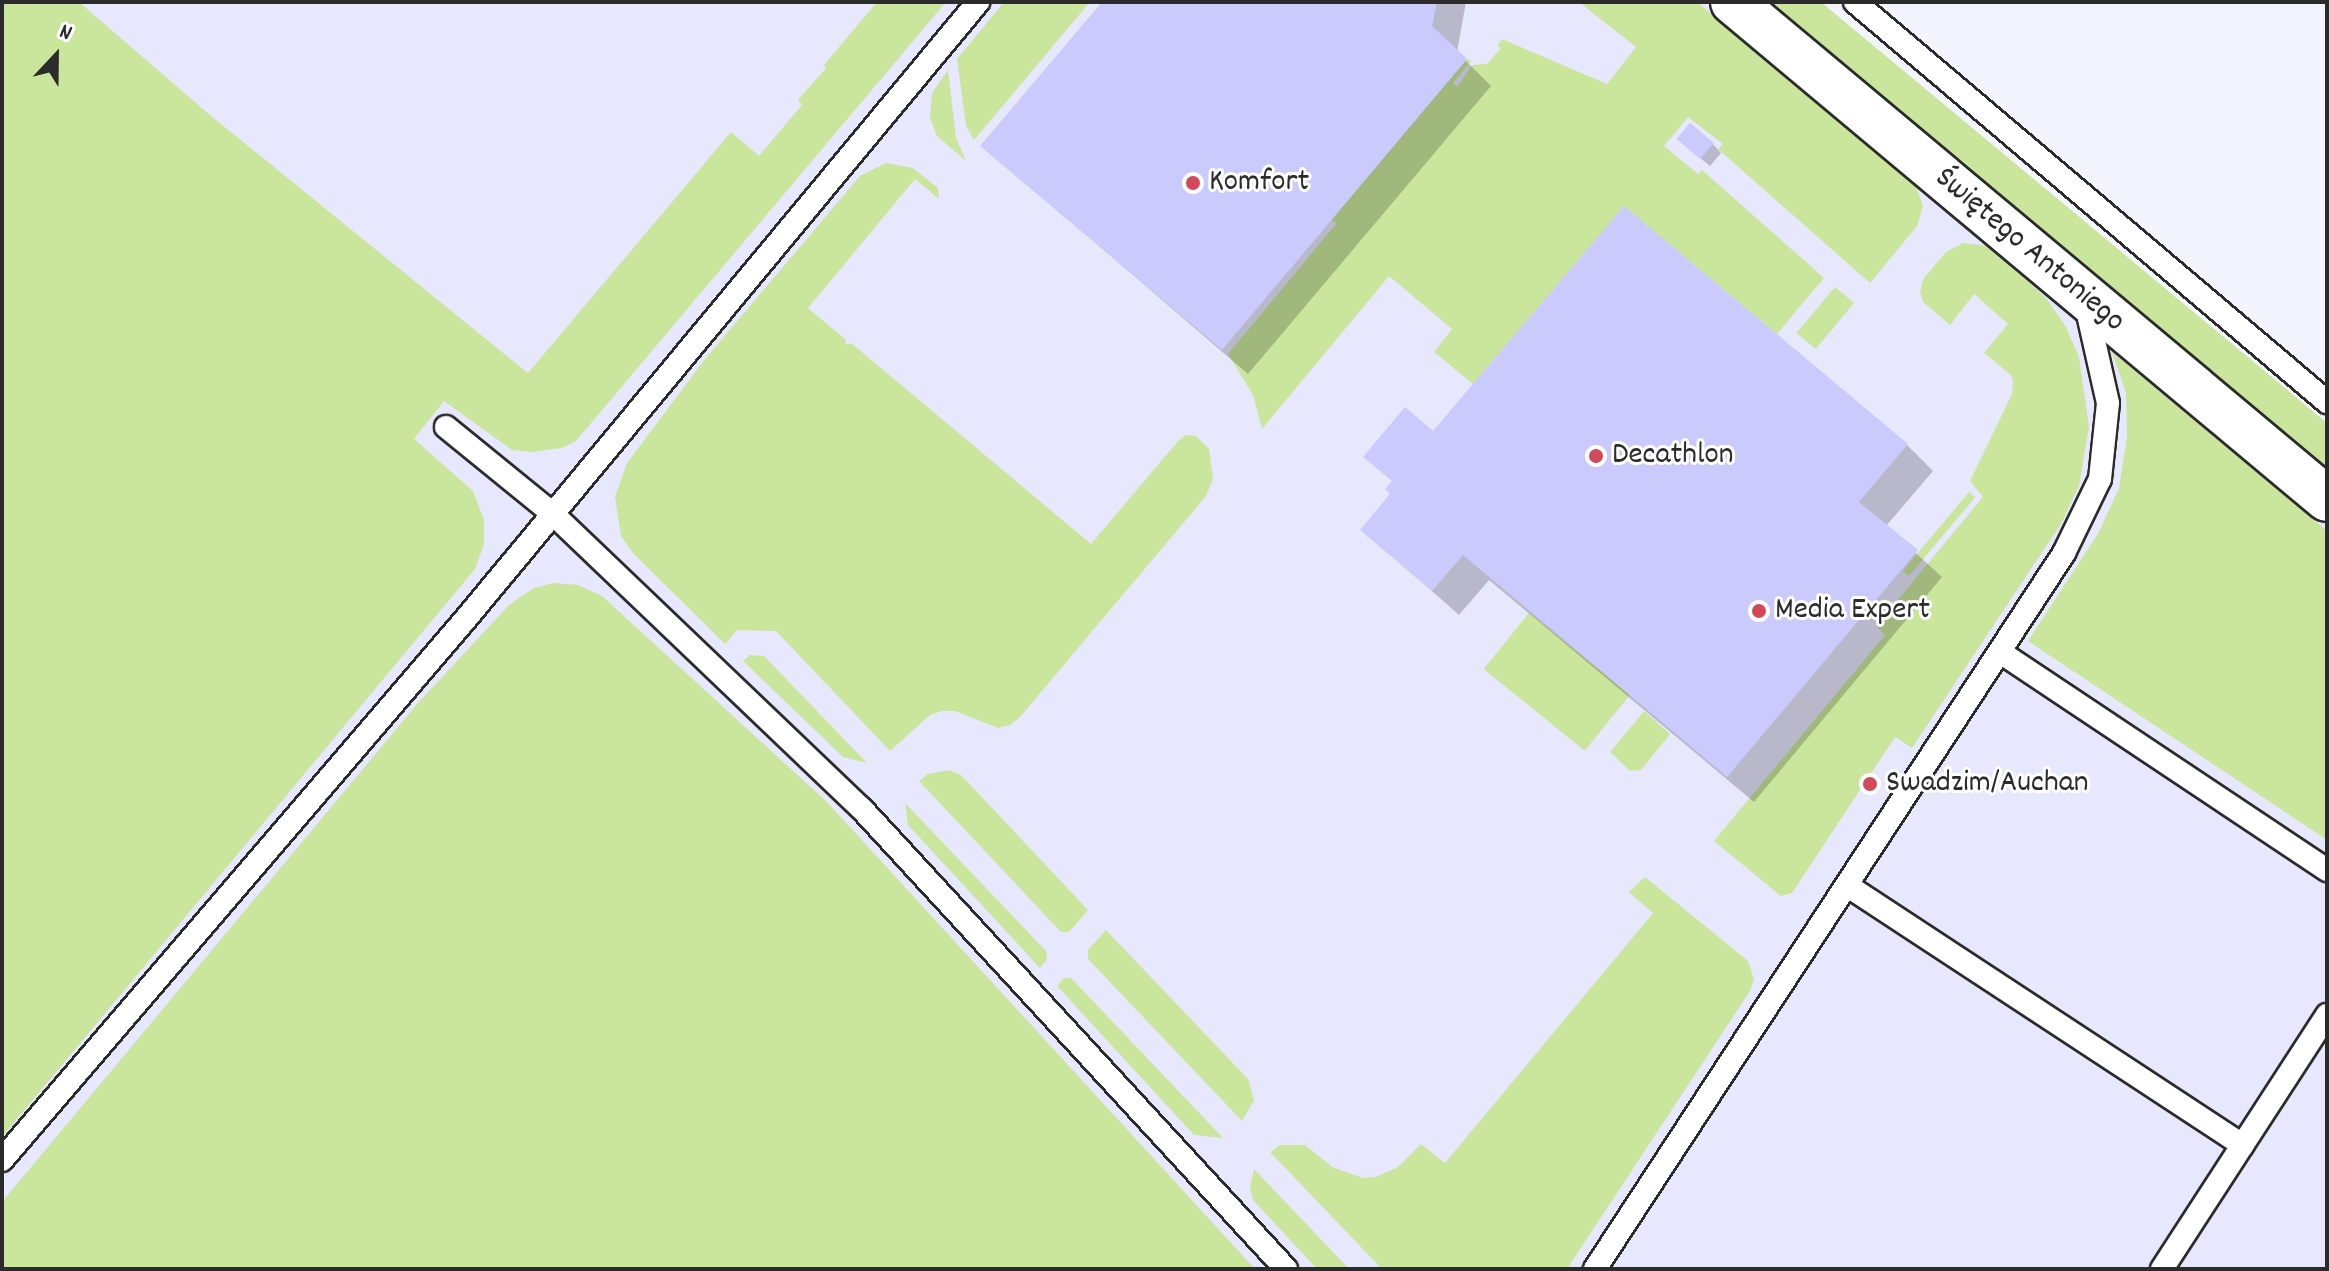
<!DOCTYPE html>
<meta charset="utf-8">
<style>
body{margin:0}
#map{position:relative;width:2329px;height:1271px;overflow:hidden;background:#f4f4fe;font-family:Dekko,sans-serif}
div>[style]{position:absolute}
.built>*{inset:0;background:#e7e7fd}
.green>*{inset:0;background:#cae69c;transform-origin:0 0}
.shadow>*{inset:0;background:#0003}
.building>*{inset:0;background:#cacafc;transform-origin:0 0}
.roads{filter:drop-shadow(2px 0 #2b2b2b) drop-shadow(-2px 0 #2b2b2b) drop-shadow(0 2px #2b2b2b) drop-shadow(0 -2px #2b2b2b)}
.service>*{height:22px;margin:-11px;padding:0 11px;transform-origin:11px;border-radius:11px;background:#fff}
.minor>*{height:44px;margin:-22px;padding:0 22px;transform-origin:22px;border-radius:22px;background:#fff}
.dots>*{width:22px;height:22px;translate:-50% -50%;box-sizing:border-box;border:4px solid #fff;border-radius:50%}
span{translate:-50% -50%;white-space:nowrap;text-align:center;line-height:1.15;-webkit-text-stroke:6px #fff;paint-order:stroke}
.poi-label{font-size:32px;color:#2b2b2b}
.left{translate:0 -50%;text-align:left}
.street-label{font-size:32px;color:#2b2b2b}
.frame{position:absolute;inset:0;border:4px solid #2b2b2b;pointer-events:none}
.north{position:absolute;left:16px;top:16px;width:80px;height:80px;-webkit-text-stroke:6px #fff;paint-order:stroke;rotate:22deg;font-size:22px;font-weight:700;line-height:32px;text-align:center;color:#2b2b2b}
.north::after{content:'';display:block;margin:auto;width:28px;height:36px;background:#2b2b2b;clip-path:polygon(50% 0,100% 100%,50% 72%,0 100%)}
</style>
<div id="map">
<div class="built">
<i style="clip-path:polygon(2px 2px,1813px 2px,2327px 423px,2327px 1269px,2px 1269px)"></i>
</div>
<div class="green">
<i style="clip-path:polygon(2px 2px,79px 2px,211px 116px,528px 373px,731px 132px,759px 156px,802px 105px,798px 100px,826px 68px,824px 65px,877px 2px,946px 2px,576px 441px,562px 448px,531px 452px,512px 450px,444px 401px,414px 439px,473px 491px,484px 520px,484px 544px,475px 569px,2px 1137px)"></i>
<i style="clip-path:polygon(1004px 2px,1090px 2px,974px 140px,966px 126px,957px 59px)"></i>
<i style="clip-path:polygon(1579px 2px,1697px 2px,1915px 184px,1923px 206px,1917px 226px,1870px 283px,1718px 149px,1723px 144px,1688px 117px,1664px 146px,1698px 174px,1702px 170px,1824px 278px,1777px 334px,1624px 207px,1473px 384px,1434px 352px,1452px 329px,1389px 276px,1262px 429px,1253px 395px,1228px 354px,1336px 224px,1331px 219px,1467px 59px,1471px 61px,1453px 83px,1457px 87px,1472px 65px,1487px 64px,1501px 48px,1497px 46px,1502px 39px,1607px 84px,1636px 47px)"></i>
<i style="clip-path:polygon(1770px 2px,1821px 2px,2327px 423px,2327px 470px)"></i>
<i style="clip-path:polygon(948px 70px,956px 138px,966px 161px,937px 136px,930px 118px,932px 93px)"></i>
<i style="clip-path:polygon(886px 163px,913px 168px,938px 188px,939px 199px,915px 179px,808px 308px,845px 339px,846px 345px,851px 343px,1091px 544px,1179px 440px,1186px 435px,1196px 436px,1209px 449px,1213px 479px,1206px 496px,1020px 717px,1010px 725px,998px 728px,955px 711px,942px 711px,930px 715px,890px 751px,776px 631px,737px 630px,725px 644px,632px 552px,621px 536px,615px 497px,627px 463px,705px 359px,860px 176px)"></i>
<i style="clip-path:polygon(1963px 243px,1989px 246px,2047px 299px,2066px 327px,2079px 357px,2089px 427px,2079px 486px,2061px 524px,1912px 748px,1895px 737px,1792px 893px,1781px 896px,1714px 841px,1885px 635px,1876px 626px,1983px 497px,1970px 481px,2012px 394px,2013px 382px,2011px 375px,1984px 353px,2008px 324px,1974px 294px,1950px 325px,1923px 302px,1920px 291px,1924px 278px,1946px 252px)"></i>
<i style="left:1835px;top:287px;width:25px;height:60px;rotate:40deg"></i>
<i style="clip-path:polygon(2112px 352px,2327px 531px,2327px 840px,2028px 641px,2099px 532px,2119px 488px,2127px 436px,2126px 393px)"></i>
<i style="left:1969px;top:492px;width:8px;height:103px;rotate:40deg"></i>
<i style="clip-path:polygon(554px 583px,578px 585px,602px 596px,827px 802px,1255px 1269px,2px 1269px,2px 1202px,418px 703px,509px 605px,534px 588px)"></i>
<i style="left:1529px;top:613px;width:130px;height:72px;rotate:39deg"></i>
<i style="clip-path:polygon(750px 655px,764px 656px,867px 763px,843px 757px,743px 661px)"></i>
<i style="clip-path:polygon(1644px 711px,1670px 734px,1641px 770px,1630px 771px,1610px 752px)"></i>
<i style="clip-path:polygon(949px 770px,961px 775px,1088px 910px,1069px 932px,1061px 932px,919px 781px,928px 774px)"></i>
<i style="clip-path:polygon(905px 803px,1046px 951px,1047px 959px,1040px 968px,908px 825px)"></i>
<i style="clip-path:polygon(1645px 877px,1748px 961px,1754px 979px,1750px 991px,1567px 1269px,1382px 1269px,1270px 1152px,1280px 1145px,1305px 1145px,1332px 1167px,1363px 1178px,1376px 1177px,1398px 1167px,1421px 1144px,1445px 1163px,1653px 913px,1629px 892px)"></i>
<i style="clip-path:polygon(1106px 930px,1248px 1079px,1254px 1100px,1242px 1121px,1088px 959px,1088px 950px)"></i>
<i style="clip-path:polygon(1064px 978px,1071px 978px,1223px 1138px,1194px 1135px,1057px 986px)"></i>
<i style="clip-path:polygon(1254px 1169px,1349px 1269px,1317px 1269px,1253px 1200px,1250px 1187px)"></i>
</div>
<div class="shadow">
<i style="clip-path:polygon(1104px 2px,1466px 2px,1457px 52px,1491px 86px,1248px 374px,983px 146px)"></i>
<i style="clip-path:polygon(1713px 144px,1721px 153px,1710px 166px,1688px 148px)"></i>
<i style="clip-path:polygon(1434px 435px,1907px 445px,1933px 471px,1886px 526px,1942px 577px,1754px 802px,1489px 580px,1459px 615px,1363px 530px)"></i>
</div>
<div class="building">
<i style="clip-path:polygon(1102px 2px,1437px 2px,1432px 26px,1467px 59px,1222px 350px,980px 146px)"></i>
<i style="left:1690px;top:123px;width:31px;height:21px;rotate:40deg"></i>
<i style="clip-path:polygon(1624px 206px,1908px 444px,1859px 502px,1918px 550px,1727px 777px,1463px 555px,1432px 591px,1360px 530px,1390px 494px,1385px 489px,1392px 481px,1363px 457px,1405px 407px,1433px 431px)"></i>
</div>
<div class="roads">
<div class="service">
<i style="left:1855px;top:2px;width:619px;rotate:40.28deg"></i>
<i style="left:446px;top:427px;width:138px;rotate:39.1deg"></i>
<i style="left:553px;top:514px;width:426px;rotate:43.7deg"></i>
<i style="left:861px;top:808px;width:627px;rotate:47.33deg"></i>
<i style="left:2000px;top:652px;width:393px;rotate:33.7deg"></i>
<i style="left:1848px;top:886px;width:472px;rotate:33.3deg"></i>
<i style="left:2px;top:1160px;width:710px;rotate:-49.4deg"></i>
<i style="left:464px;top:621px;width:805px;rotate:-50.29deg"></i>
<i style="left:1595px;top:1269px;width:856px;rotate:-56.77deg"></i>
<i style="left:2064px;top:553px;width:82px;rotate:-64.1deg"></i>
<i style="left:2100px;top:479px;width:76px;rotate:-84deg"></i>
<i style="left:2108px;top:403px;width:105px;rotate:-102.7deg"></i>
<i style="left:2162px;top:1269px;width:303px;rotate:-57deg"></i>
</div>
<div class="minor">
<i style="left:1733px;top:2px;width:774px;rotate:39.92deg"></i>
</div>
</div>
<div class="dots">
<i style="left:1193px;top:183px;background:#d1495b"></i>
<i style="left:1596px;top:456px;background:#d1495b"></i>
<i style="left:1759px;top:611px;background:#d1495b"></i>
<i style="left:1870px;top:784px;background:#d1495b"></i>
</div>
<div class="poi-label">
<span class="left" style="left:1209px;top:183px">Komfort</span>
<span class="left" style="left:1612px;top:456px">Decathlon</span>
<span class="left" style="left:1775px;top:611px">Media Expert</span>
<span class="left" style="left:1886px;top:784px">Swadzim/Auchan</span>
</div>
<div class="street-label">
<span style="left:2029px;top:251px;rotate:40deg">Świętego Antoniego</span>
</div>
<div class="frame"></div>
<div class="north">N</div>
</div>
